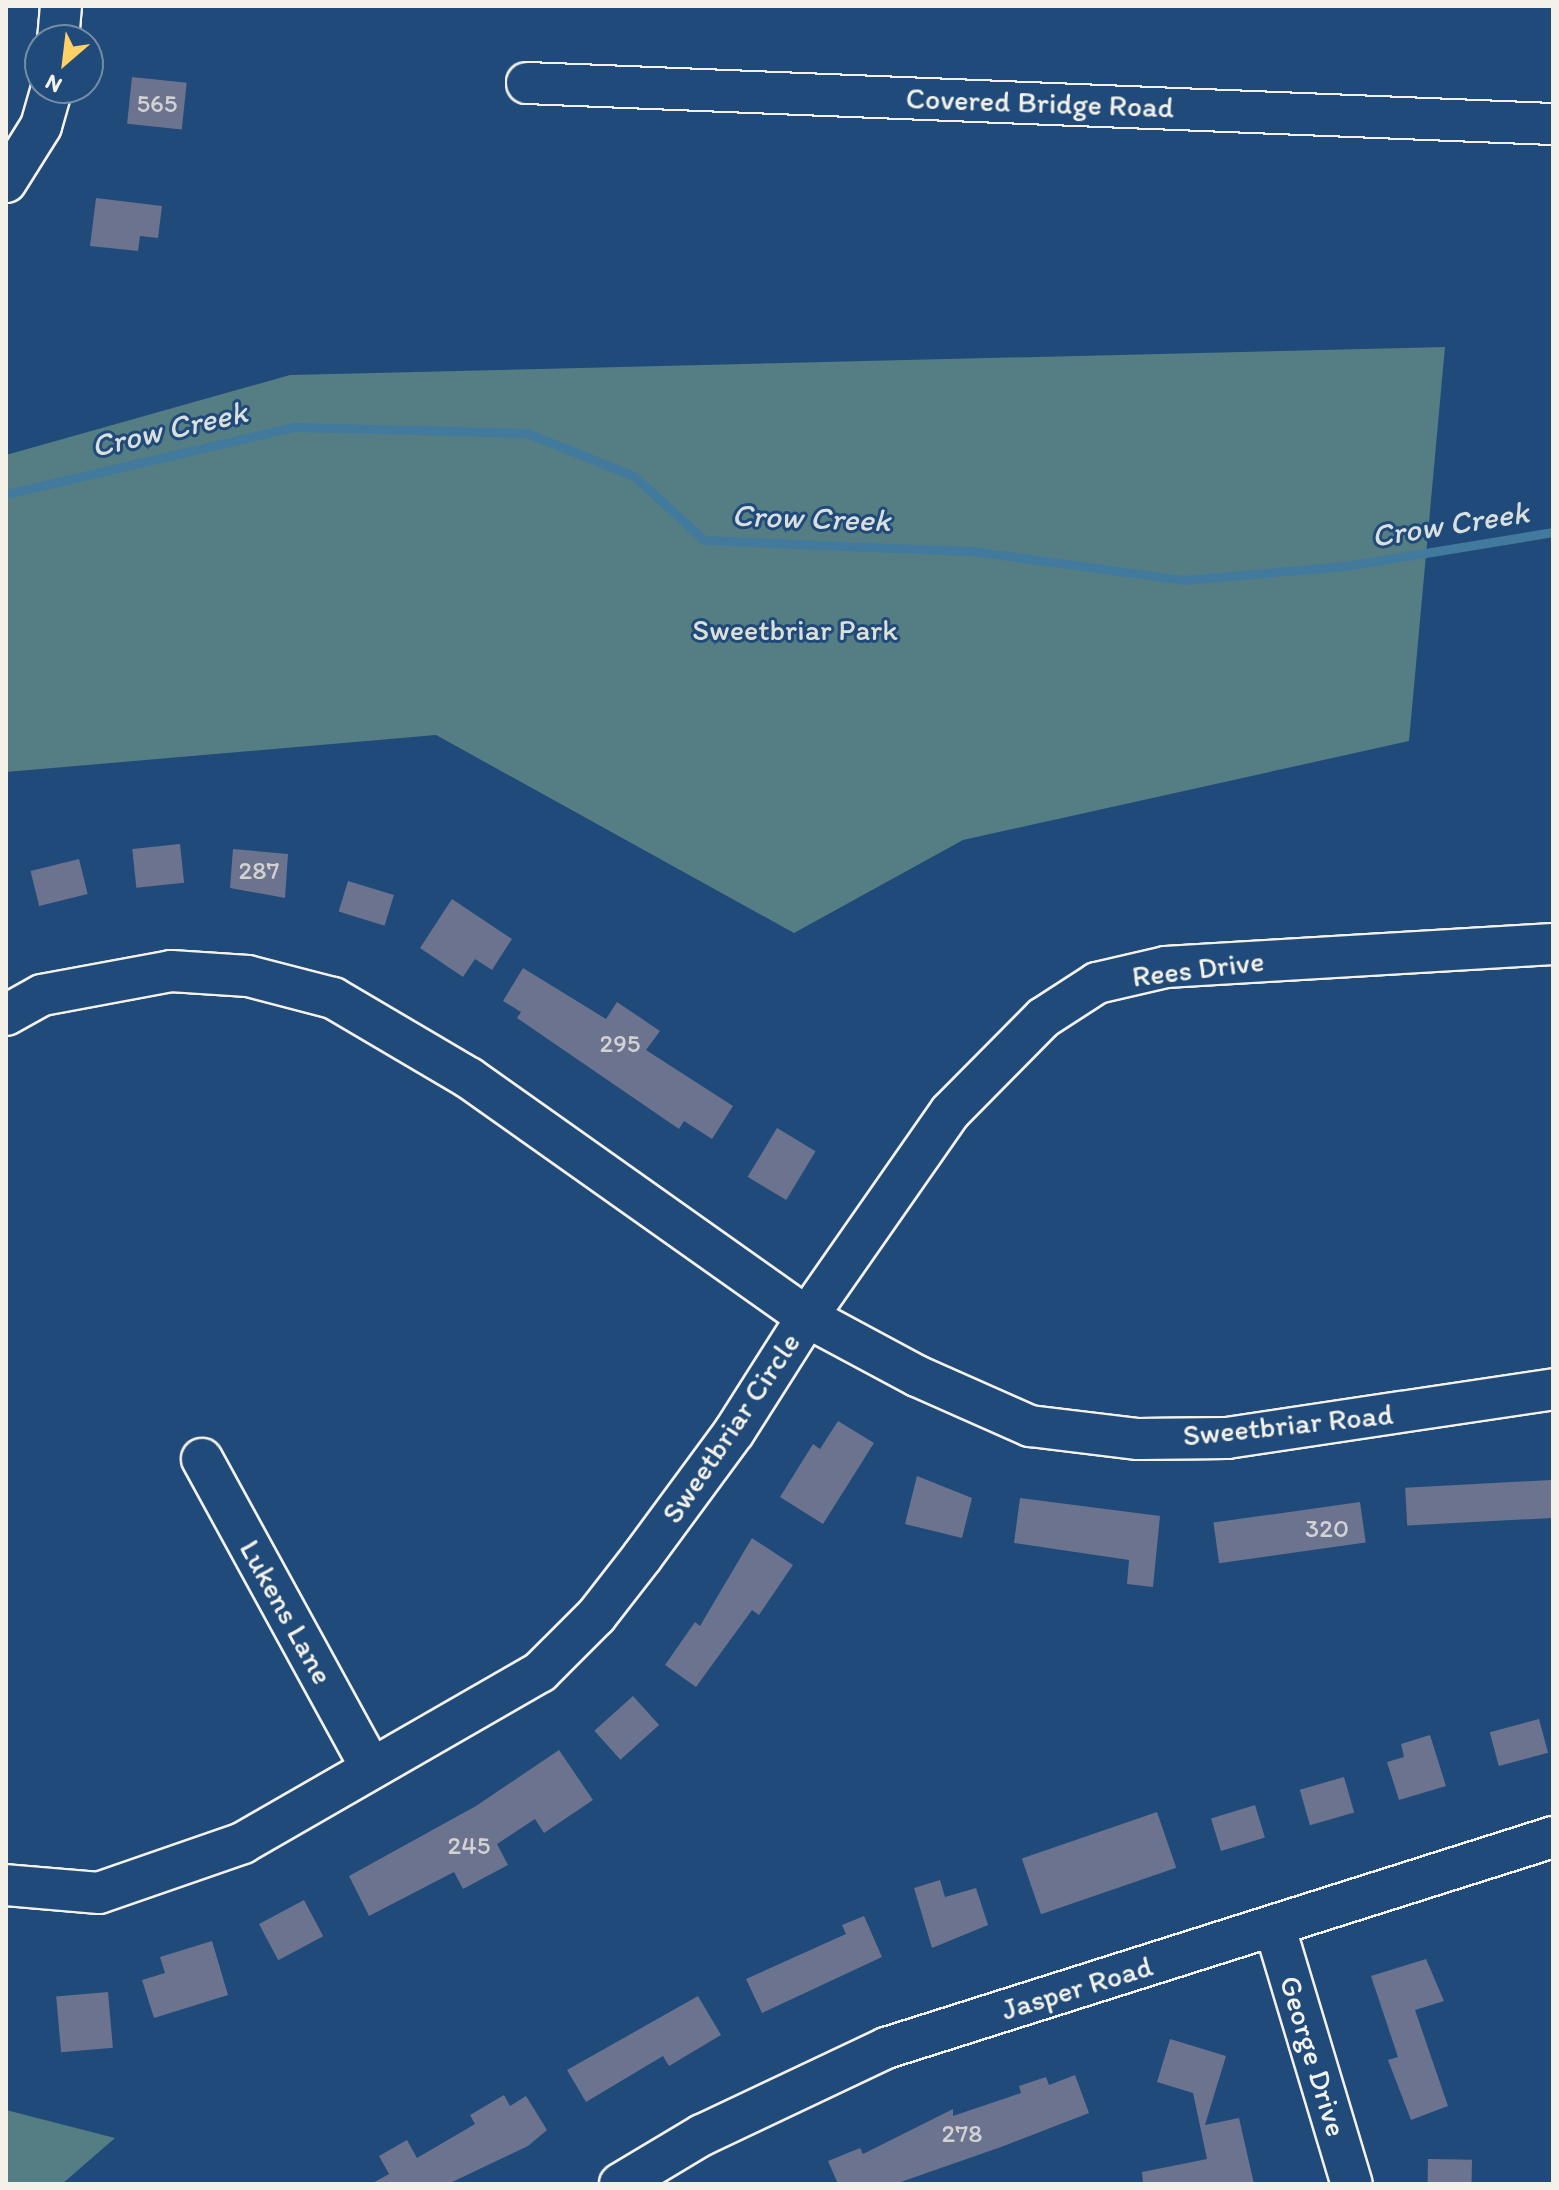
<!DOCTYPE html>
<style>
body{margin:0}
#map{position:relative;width:1559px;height:2190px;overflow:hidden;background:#1f4a7a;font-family:Itim,sans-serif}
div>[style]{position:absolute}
.green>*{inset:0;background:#557d84}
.stream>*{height:9px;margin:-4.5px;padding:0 4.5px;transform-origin:4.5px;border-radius:4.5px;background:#427a9e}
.building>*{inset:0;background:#6c738e;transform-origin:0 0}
.roads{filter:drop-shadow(2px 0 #f4f1e8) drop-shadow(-2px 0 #f4f1e8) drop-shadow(0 2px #f4f1e8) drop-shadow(0 -2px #f4f1e8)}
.minor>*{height:40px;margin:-20px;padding:0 20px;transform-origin:20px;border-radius:20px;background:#1f4a7a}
span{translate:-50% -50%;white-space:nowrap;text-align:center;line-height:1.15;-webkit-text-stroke:6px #1f4a7a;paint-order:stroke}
.number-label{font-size:26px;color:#d2d2d2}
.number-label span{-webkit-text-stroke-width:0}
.street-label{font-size:30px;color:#f4f1e8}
.park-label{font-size:30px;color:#dce0d9}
.water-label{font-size:32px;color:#d9dfdd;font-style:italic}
.frame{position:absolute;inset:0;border:8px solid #f4f1e8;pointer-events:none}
.north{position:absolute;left:24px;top:24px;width:80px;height:80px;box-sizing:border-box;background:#1f4a7a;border:2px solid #748da6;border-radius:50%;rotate:208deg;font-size:22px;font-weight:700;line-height:32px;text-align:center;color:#f4f1e8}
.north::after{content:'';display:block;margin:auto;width:28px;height:36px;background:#ffd166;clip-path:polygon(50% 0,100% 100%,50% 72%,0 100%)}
</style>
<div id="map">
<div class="green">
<i style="clip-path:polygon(1445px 347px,1409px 741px,963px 840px,794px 933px,436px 735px,6px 772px,6px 455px,290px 375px)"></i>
<i style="clip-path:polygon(6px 2110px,115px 2138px,62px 2184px,6px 2184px)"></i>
</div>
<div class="stream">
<i style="left:6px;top:494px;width:297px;rotate:-13.1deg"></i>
<i style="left:295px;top:427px;width:232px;rotate:1.5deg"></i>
<i style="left:527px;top:433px;width:115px;rotate:21.9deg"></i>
<i style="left:634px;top:476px;width:95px;rotate:42.4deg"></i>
<i style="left:704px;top:540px;width:268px;rotate:2.4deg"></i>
<i style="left:972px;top:551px;width:213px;rotate:7.8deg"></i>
<i style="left:1183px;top:580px;width:164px;rotate:-4.9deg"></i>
<i style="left:1346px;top:566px;width:210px;rotate:-9.3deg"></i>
</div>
<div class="building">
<i style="left:132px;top:77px;width:55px;height:47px;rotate:6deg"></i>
<i style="clip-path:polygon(96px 198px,162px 206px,158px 238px,140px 236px,138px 251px,90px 246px)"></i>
<i style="left:180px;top:844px;width:39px;height:48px;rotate:84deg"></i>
<i style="clip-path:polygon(233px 849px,288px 854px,285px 898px,230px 888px)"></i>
<i style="left:79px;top:859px;width:36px;height:50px;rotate:76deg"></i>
<i style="left:348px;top:881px;width:48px;height:32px;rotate:17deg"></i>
<i style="clip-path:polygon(452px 899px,512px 939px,492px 970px,475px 959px,463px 977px,420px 948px)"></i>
<i style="clip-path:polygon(523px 968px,606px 1019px,617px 1002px,660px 1031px,646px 1050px,733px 1106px,712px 1139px,684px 1121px,679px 1129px,517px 1018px,521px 1012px,503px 1001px)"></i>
<i style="left:777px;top:1128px;width:45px;height:57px;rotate:31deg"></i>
<i style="clip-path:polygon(838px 1421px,874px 1443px,823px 1524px,780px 1497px,813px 1444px,820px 1449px)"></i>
<i style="clip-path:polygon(917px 1476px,972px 1498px,962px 1538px,905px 1524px)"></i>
<i style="left:1551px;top:1480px;width:38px;height:146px;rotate:87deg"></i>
<i style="clip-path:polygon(1020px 1498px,1160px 1516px,1153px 1587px,1127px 1584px,1129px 1560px,1014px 1543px)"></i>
<i style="left:1360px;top:1502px;width:41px;height:148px;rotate:82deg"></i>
<i style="clip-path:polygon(752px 1538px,793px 1565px,759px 1615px,752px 1610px,696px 1687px,665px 1665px,695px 1622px,700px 1626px)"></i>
<i style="left:633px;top:1696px;width:39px;height:52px;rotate:48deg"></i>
<i style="left:1539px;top:1719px;width:35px;height:51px;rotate:75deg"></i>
<i style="clip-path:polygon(1430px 1735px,1446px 1786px,1399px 1800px,1387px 1762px,1404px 1757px,1401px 1744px)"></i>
<i style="clip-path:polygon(559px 1750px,593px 1800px,544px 1833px,535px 1819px,497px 1844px,508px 1865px,463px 1889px,454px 1872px,369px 1916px,349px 1876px,476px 1806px)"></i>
<i style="left:1344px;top:1777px;width:37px;height:46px;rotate:74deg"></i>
<i style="left:1255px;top:1805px;width:34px;height:46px;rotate:73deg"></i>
<i style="left:1157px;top:1812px;width:59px;height:143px;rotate:71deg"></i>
<i style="clip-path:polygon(940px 1880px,945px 1897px,976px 1888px,988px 1925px,932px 1948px,914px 1888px)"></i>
<i style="left:304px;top:1900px;width:41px;height:51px;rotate:62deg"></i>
<i style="clip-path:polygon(864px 1916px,882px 1957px,762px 2013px,746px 1979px,846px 1934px,842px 1925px)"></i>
<i style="clip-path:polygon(212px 1941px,228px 1995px,154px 2018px,142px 1980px,165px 1973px,160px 1957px)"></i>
<i style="clip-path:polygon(1426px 1959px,1444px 2001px,1415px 2010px,1448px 2106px,1411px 2120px,1388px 2060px,1398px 2057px,1371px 1976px)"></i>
<i style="left:108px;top:1992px;width:56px;height:52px;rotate:85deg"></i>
<i style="clip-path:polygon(698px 1996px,721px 2035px,669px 2066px,663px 2056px,586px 2102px,567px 2070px)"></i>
<i style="clip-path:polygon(1170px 2039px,1226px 2056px,1205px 2125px,1239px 2118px,1254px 2184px,1143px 2184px,1142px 2172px,1207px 2159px,1193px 2093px,1157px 2082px)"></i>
<i style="clip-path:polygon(1075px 2075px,1089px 2113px,1001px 2147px,895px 2184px,838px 2184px,828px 2161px,860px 2148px,863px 2154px,953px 2109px,953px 2116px,1021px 2093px,1019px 2086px,1046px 2077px,1049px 2085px)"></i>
<i style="clip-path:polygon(504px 2095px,510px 2106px,526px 2096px,547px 2130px,528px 2146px,448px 2184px,371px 2184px,389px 2174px,379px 2156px,407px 2140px,417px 2158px,475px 2124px,470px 2115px)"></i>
<i style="left:1428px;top:2159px;width:44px;height:25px;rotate:1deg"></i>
</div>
<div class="roads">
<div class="minor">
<i style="left:58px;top:40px;width:34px;rotate:-85deg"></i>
<i style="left:527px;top:83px;width:1027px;rotate:2.29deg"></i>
<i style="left:6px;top:182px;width:66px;rotate:-58deg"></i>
<i style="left:41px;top:126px;width:40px;rotate:-74deg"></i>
<i style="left:1553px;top:944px;width:388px;rotate:176.6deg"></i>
<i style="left:1166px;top:967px;width:71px;rotate:166.9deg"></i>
<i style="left:1097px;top:983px;width:64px;rotate:147.1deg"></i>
<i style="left:1043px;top:1018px;width:132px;rotate:134.7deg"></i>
<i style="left:950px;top:1112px;width:250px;rotate:124.9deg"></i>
<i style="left:807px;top:1317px;width:125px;rotate:28.2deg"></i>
<i style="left:917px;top:1376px;width:124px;rotate:23.9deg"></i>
<i style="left:1030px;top:1426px;width:109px;rotate:6.9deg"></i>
<i style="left:1138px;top:1439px;width:89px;rotate:-0.6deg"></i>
<i style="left:1227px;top:1438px;width:330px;rotate:-8.5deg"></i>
<i style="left:6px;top:1015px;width:41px;rotate:-29.1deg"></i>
<i style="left:42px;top:995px;width:131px;rotate:-10.5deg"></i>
<i style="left:171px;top:971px;width:77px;rotate:3.7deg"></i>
<i style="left:248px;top:976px;width:88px;rotate:14.5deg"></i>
<i style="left:333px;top:998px;width:158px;rotate:30.5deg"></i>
<i style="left:469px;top:1078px;width:414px;rotate:35.3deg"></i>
<i style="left:807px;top:1317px;width:136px;rotate:122.4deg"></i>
<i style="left:734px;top:1432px;width:155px;rotate:126.4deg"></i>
<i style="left:642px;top:1557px;width:75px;rotate:127.9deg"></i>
<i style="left:596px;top:1616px;width:79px;rotate:135deg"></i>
<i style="left:540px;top:1672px;width:343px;rotate:150.1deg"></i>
<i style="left:243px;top:1843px;width:152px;rotate:160.9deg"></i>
<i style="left:99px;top:1893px;width:93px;rotate:-175.1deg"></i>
<i style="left:202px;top:1459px;width:350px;rotate:61.3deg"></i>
<i style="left:1275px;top:1928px;width:267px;rotate:73.3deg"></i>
<i style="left:620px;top:2184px;width:96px;rotate:-30.9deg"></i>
<i style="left:702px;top:2135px;width:204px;rotate:-25.3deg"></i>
<i style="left:886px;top:2048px;width:700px;rotate:-17.55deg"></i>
</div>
</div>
<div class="number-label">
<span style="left:157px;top:104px">565</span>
<span style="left:259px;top:871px">287</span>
<span style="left:620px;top:1044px">295</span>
<span style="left:1327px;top:1529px">320</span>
<span style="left:469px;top:1846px">245</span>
<span style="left:962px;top:2134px">278</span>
</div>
<div class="street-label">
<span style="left:1040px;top:103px;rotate:2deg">Covered Bridge Road</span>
<span style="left:1198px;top:969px;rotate:-7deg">Rees Drive</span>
<span style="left:1288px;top:1425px;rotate:-6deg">Sweetbriar Road</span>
<span style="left:731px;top:1428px;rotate:-56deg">Sweetbriar Circle</span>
<span style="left:286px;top:1612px;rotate:61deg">Lukens Lane</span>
<span style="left:1077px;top:1988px;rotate:-17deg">Jasper Road</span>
<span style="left:1313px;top:2056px;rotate:73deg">George Drive</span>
</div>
<div class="park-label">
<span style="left:795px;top:630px">Sweetbriar Park</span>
</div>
<div class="water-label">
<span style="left:169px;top:429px;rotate:-13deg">Crow Creek</span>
<span style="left:811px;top:518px;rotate:2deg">Crow Creek</span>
<span style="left:1450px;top:524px;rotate:-9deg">Crow Creek</span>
</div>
<div class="frame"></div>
<div class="north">N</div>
</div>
